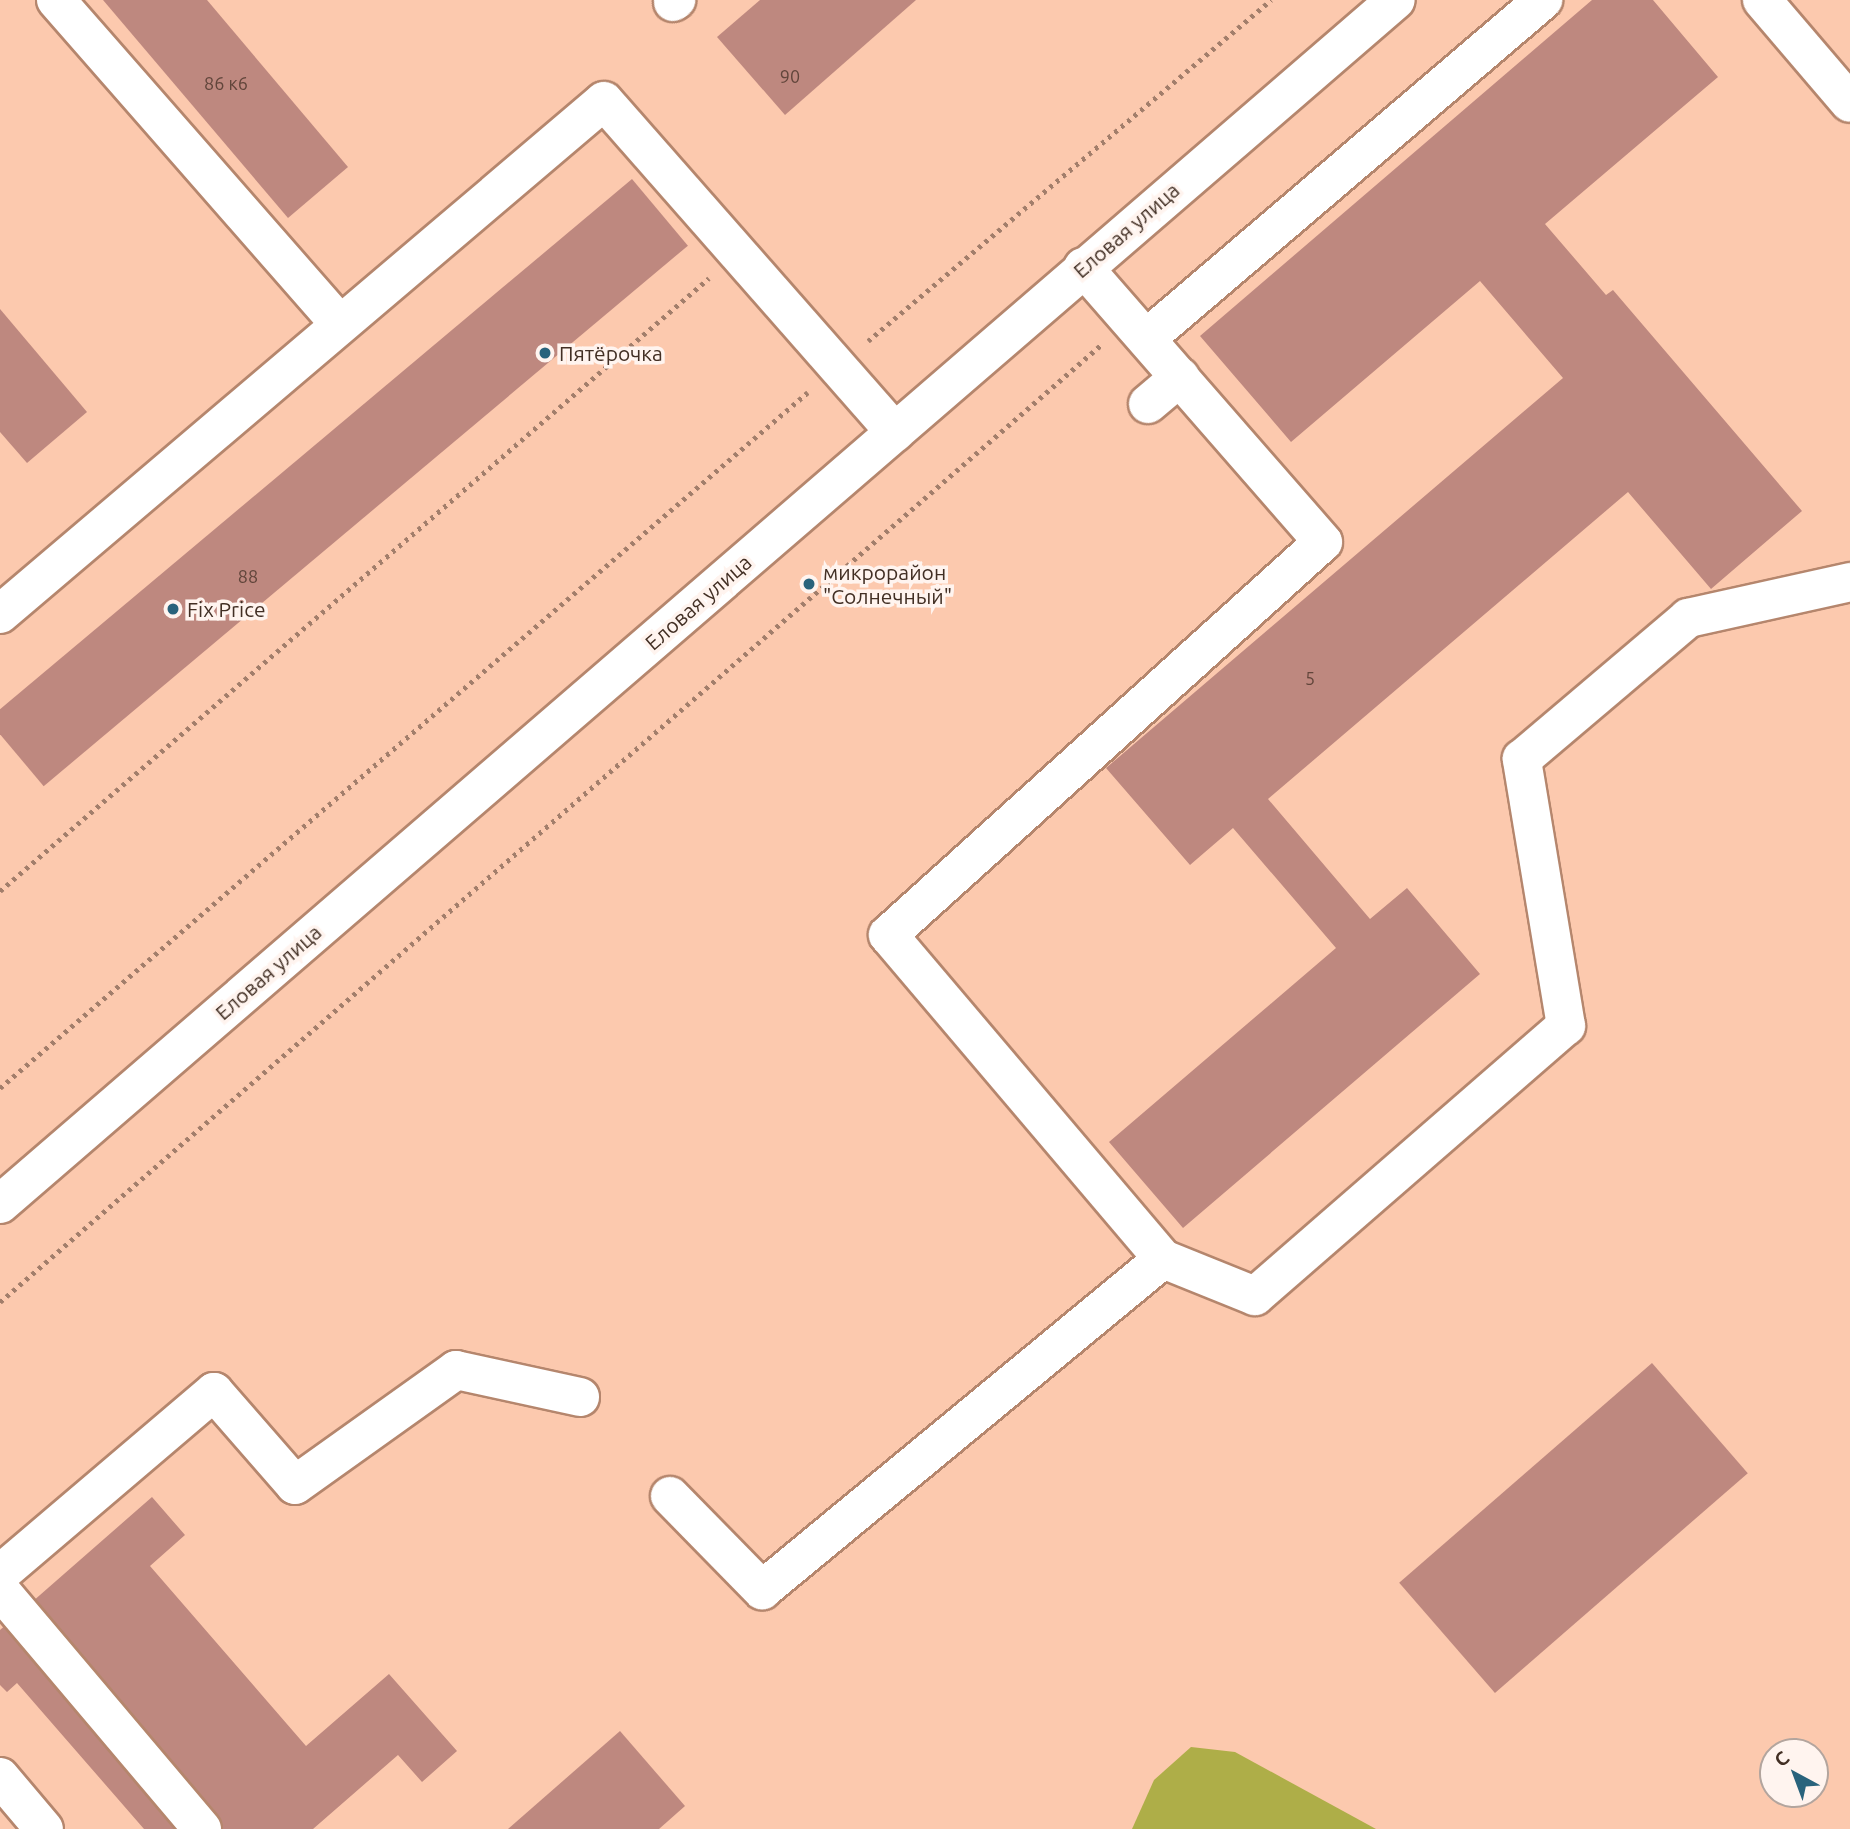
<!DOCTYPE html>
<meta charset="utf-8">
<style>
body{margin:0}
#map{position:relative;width:1850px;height:1829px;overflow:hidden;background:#fcc9ae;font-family:Ubuntu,sans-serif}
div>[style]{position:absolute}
.forest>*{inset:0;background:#aeae48}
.building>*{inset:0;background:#be887f;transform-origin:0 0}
.path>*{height:4.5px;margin-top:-2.25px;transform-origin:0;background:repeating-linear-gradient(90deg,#a27e6b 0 3.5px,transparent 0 8.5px)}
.roads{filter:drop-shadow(2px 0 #b5866d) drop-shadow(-2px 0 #b5866d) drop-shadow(0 2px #b5866d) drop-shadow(0 -2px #b5866d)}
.minor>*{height:38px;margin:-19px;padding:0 19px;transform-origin:19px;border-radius:19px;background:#fff}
.major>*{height:38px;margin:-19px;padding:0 19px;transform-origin:19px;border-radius:19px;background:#fff}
.dots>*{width:19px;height:19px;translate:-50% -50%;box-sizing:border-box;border:4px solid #fff4ef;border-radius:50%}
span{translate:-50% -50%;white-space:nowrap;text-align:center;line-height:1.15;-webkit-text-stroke:7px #fff4ef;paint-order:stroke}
.number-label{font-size:18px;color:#61453b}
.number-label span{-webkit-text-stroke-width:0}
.street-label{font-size:21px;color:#422f24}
.poi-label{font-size:21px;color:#422f24}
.left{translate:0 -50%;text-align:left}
.north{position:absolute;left:1759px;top:1738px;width:70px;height:70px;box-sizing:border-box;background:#fff4ef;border:2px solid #b3a59e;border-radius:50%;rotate:319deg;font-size:19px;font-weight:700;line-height:28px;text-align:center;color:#422f24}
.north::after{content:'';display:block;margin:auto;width:24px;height:32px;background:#29637c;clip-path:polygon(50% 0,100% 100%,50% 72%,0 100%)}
</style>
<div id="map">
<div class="forest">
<i style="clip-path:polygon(1191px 1747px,1235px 1752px,1376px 1829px,1132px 1829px,1154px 1780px)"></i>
</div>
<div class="building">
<i style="clip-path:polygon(103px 0,207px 0,348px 167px,288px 218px)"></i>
<i style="clip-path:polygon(760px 0,916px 0,785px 115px,717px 37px)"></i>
<i style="clip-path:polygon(1592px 0,1653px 0,1718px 77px,1545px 224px,1606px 295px,1613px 290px,1802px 511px,1711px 589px,1628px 492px,1268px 799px,1370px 919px,1407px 888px,1480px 974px,1183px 1228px,1109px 1142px,1336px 948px,1233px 828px,1190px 865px,1106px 768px,1563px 378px,1480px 281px,1291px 442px,1200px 336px)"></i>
<i style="left:632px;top:179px;width:87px;height:841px;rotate:50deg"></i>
<i style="clip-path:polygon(0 309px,87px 412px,27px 463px,0 432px)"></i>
<i style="left:1652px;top:1363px;width:146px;height:335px;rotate:49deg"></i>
<i style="clip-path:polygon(152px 1497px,185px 1535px,150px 1566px,306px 1746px,389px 1674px,457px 1751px,422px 1782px,398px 1755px,313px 1829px,144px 1829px,17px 1683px,7px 1692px,0 1685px,0 1630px)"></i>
<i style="clip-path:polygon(620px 1731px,685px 1806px,659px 1829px,508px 1829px)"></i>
</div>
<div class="path">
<i style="left:868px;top:341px;width:528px;rotate:-40.24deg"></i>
<i style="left:0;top:891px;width:937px;rotate:-40.85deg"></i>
<i style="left:0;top:1088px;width:1066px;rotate:-40.74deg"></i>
<i style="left:0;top:1302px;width:1459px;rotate:-41deg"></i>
</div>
<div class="roads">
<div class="minor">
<i style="left:56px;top:0;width:428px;rotate:48.8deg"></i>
<i style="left:1762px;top:0;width:135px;rotate:49.5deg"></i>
<i style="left:673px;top:2px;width:4px;rotate:-34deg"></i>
<i style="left:1147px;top:338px;width:521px;rotate:-40.48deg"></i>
<i style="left:1148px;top:404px;width:42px;rotate:-40.2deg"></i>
<i style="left:0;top:614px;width:792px;rotate:-40.34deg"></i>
<i style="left:604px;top:101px;width:441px;rotate:48.7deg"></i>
<i style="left:1163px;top:1259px;width:99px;rotate:21.9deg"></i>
<i style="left:1255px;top:1296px;width:412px;rotate:-41deg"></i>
<i style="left:1566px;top:1026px;width:271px;rotate:-99.4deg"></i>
<i style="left:1522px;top:759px;width:218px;rotate:-40.3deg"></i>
<i style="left:1688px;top:618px;width:166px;rotate:-12.5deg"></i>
<i style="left:670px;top:1496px;width:132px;rotate:45.6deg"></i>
<i style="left:762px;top:1590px;width:520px;rotate:-39.54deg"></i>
<i style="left:1163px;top:1259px;width:425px;rotate:-130.3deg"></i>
<i style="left:888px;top:935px;width:586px;rotate:-42.1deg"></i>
<i style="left:1323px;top:542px;width:365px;rotate:-131.1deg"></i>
<i style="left:0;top:1574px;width:281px;rotate:-40.4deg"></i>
<i style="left:214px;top:1392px;width:123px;rotate:48.9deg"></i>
<i style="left:295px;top:1485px;width:198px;rotate:-35.5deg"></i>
<i style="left:456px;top:1370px;width:127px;rotate:12.3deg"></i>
<i style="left:0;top:1590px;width:313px;rotate:49.8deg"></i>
<i style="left:0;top:1777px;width:68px;rotate:49.8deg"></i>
</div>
<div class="major">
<i style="left:0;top:1204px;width:1843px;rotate:-40.78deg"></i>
</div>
</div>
<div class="dots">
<i style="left:545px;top:353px;background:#29637c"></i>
<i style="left:809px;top:584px;background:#29637c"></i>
<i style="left:173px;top:609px;background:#29637c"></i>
</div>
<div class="number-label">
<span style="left:790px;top:76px">90</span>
<span style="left:226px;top:83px">86 к6</span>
<span style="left:248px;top:576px">88</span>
<span style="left:1310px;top:678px">5</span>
</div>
<div class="street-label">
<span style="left:1126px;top:230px;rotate:-41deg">Еловая улица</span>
<span style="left:698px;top:602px;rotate:-41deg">Еловая улица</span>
<span style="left:268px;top:972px;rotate:-41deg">Еловая улица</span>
</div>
<div class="poi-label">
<span class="left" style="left:559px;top:353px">Пятёрочка</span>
<span class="left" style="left:823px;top:584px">микрорайон<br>"Солнечный"</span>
<span class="left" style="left:187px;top:609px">Fix Price</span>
</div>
<div class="north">С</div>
</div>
